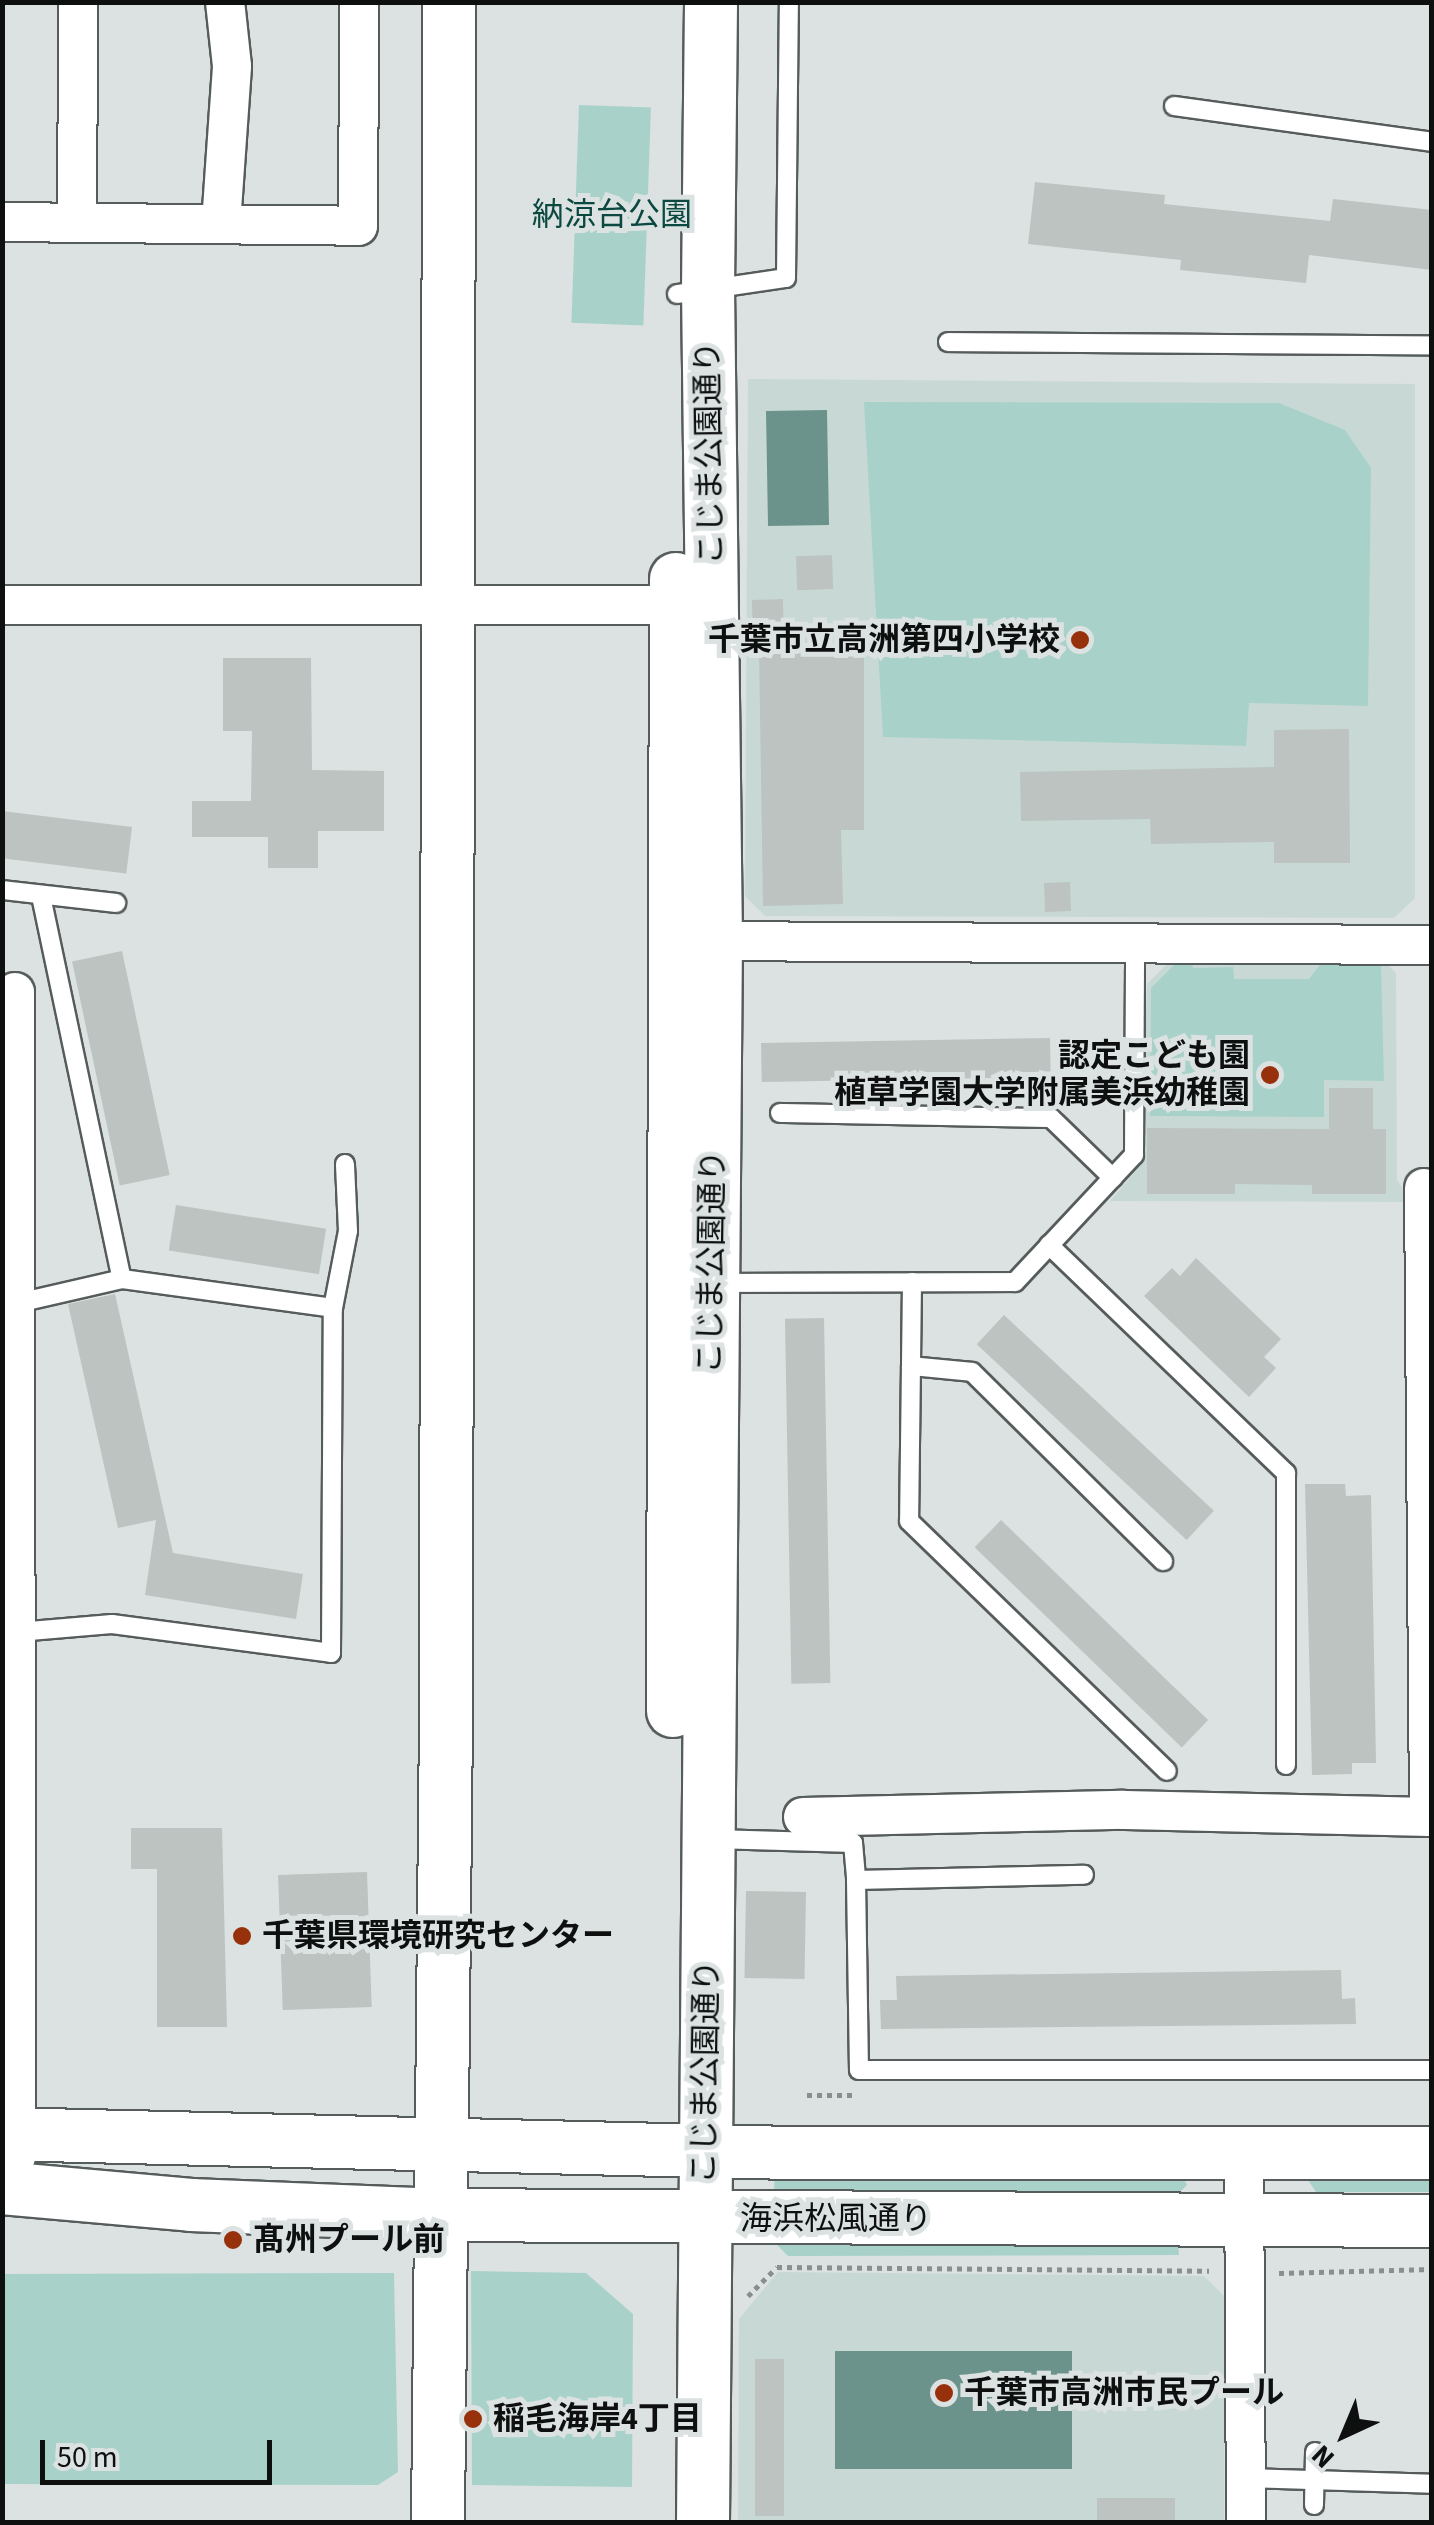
<!DOCTYPE html>
<meta charset="utf-8">
<style>
body{margin:0}
#map{position:relative;width:1434px;height:2525px;overflow:hidden;background:#dbe2e1;font-family:"Source Sans 3","Noto Sans JP",sans-serif}
div>[style]{position:absolute}
.built>*{inset:0;background:#c8d9d5}
.green>*{inset:0;background:#a8d2c9;transform-origin:0 0}
.water>*{inset:0;background:#6b938c;transform-origin:0 0}
.building>*{inset:0;background:#bcc3c1;transform-origin:0 0}
.path>*{height:5px;margin-top:-2.5px;transform-origin:0;background:repeating-linear-gradient(90deg,#898e8e 0 5px,transparent 0 10px)}
.roads{filter:drop-shadow(2px 0 #555c5b) drop-shadow(-2px 0 #555c5b) drop-shadow(0 2px #555c5b) drop-shadow(0 -2px #555c5b)}
.lane>*{height:18px;margin:-9px;padding:0 9px;transform-origin:9px;border-radius:9px;background:#fff}
.street>*{height:38px;margin:-19px;padding:0 19px;transform-origin:19px;border-radius:19px;background:#fff}
.secondary>*{height:52px;margin:-26px;padding:0 26px;transform-origin:26px;border-radius:26px;background:#fff}
.dots>*{width:28px;height:28px;translate:-50% -50%;box-sizing:border-box;border:5px solid #dbe2e1;border-radius:50%}
span{translate:-50% -50%;white-space:nowrap;text-align:center;line-height:1.15;-webkit-text-stroke:10px #dbe2e1;paint-order:stroke}
.park-label{font-size:32px;color:#0a4840}
.street-label{font-size:32px;color:#0e1010}
.poi-label{font-size:32px;color:#0e1010;font-weight:700}
.right{translate:-100% -50%;text-align:right}
.left{translate:0 -50%;text-align:left}
.frame{position:absolute;inset:0;border:5px solid #0e1010;pointer-events:none}
.north{position:absolute;left:1294px;top:2385px;width:100px;height:100px;-webkit-text-stroke:8px #dbe2e1;paint-order:stroke;rotate:224deg;font-size:28px;font-weight:700;line-height:40px;text-align:center;color:#0e1010}
.north::after{content:'';display:block;margin:auto;width:35px;height:45px;background:#0e1010;clip-path:polygon(50% 0,100% 100%,50% 72%,0 100%)}
.scale{position:absolute;left:40px;top:2440px;width:232px;height:45px;box-sizing:border-box;border:5px solid #0e1010;border-top:0;padding-left:12px;font-size:30px;line-height:35px;white-space:nowrap;color:#0e1010;-webkit-text-stroke:8px #dbe2e1;paint-order:stroke}
</style>
<div id="map">
<div class="built">
<i style="clip-path:polygon(748px 379px,1415px 384px,1415px 898px,1394px 918px,765px 916px,745px 896px)"></i>
<i style="clip-path:polygon(1174px 957px,1383px 960px,1396px 973px,1397px 1180px,1412px 1202px,1110px 1201px,1141px 1165px,1147px 984px)"></i>
<i style="clip-path:polygon(778px 2272px,1204px 2276px,1225px 2297px,1224px 2522px,738px 2522px,739px 2319px)"></i>
</div>
<div class="green">
<i style="left:579px;top:105px;width:72px;height:218px;rotate:2deg"></i>
<i style="clip-path:polygon(864px 402px,1279px 403px,1345px 430px,1371px 468px,1368px 706px,1249px 703px,1246px 746px,883px 737px)"></i>
<i style="clip-path:polygon(1192px 962px,1193px 968px,1233px 967px,1234px 979px,1309px 979px,1322px 962px,1381px 965px,1384px 1081px,1324px 1080px,1324px 1117px,1150px 1116px,1151px 988px,1174px 965px)"></i>
<i style="clip-path:polygon(775px 2171px,1182px 2175px,1187px 2185px,1180px 2192px,774px 2190px)"></i>
<i style="clip-path:polygon(1431px 2174px,1431px 2192px,1316px 2192px,1308px 2180px,1311px 2176px)"></i>
<i style="clip-path:polygon(779px 2241px,1178px 2242px,1179px 2255px,788px 2256px,776px 2244px)"></i>
<i style="clip-path:polygon(471px 2271px,586px 2273px,633px 2314px,632px 2487px,472px 2485px)"></i>
<i style="clip-path:polygon(394px 2273px,398px 2472px,378px 2485px,3px 2484px,3px 2274px)"></i>
</div>
<div class="water">
<i style="left:827px;top:410px;width:115px;height:61px;rotate:89deg"></i>
<i style="left:1072px;top:2351px;width:118px;height:237px;rotate:90deg"></i>
</div>
<div class="building">
<i style="clip-path:polygon(1035px 182px,1165px 195px,1164px 204px,1330px 221px,1333px 199px,1432px 210px,1432px 270px,1309px 255px,1306px 283px,1180px 270px,1181px 260px,1028px 244px)"></i>
<i style="left:832px;top:555px;width:34px;height:36px;rotate:88deg"></i>
<i style="clip-path:polygon(783px 599px,784px 651px,864px 651px,864px 830px,841px 830px,843px 904px,763px 906px,759px 647px,753px 647px,752px 600px)"></i>
<i style="clip-path:polygon(223px 658px,311px 658px,312px 770px,384px 771px,384px 831px,318px 831px,318px 868px,268px 868px,268px 837px,192px 837px,192px 801px,251px 801px,252px 731px,223px 731px)"></i>
<i style="clip-path:polygon(1349px 729px,1350px 863px,1274px 863px,1274px 842px,1151px 844px,1150px 819px,1021px 821px,1020px 772px,1274px 767px,1274px 730px)"></i>
<i style="left:2px;top:811px;width:131px;height:47px;rotate:7deg"></i>
<i style="left:1070px;top:882px;width:29px;height:26px;rotate:88deg"></i>
<i style="left:122px;top:951px;width:229px;height:51px;rotate:78deg"></i>
<i style="left:1050px;top:1038px;width:39px;height:289px;rotate:89deg"></i>
<i style="clip-path:polygon(1329px 1088px,1373px 1088px,1373px 1129px,1386px 1129px,1386px 1194px,1312px 1194px,1312px 1185px,1235px 1184px,1235px 1194px,1147px 1194px,1147px 1128px,1329px 1129px)"></i>
<i style="left:176px;top:1205px;width:152px;height:46px;rotate:9deg"></i>
<i style="clip-path:polygon(1196px 1258px,1281px 1339px,1264px 1357px,1276px 1368px,1249px 1397px,1144px 1296px,1172px 1268px,1180px 1276px)"></i>
<i style="clip-path:polygon(115px 1294px,173px 1553px,303px 1574px,296px 1619px,145px 1595px,156px 1520px,118px 1528px,68px 1304px)"></i>
<i style="left:1004px;top:1315px;width:287px;height:40px;rotate:43deg"></i>
<i style="left:824px;top:1318px;width:365px;height:39px;rotate:89deg"></i>
<i style="clip-path:polygon(1305px 1484px,1345px 1484px,1346px 1496px,1371px 1495px,1376px 1763px,1352px 1763px,1352px 1774px,1312px 1775px)"></i>
<i style="left:1001px;top:1520px;width:288px;height:38px;rotate:44deg"></i>
<i style="clip-path:polygon(131px 1828px,222px 1828px,227px 2027px,157px 2027px,157px 1869px,131px 1869px)"></i>
<i style="left:367px;top:1872px;width:135px;height:89px;rotate:88deg"></i>
<i style="left:746px;top:1891px;width:60px;height:87px;rotate:1deg"></i>
<i style="clip-path:polygon(1341px 1970px,1342px 1999px,1355px 1998px,1356px 2024px,881px 2029px,880px 2000px,897px 2000px,896px 1976px)"></i>
<i style="left:755px;top:2359px;width:29px;height:157px"></i>
<i style="left:1097px;top:2498px;width:78px;height:24px"></i>
</div>
<div class="path">
<i style="left:807px;top:2095px;width:47px"></i>
<i style="left:1279px;top:2273px;width:153px;rotate:-1.5deg"></i>
<i style="left:748px;top:2296px;width:41px;rotate:-45deg"></i>
<i style="left:777px;top:2267px;width:432px;rotate:0.5deg"></i>
</div>
<div class="roads">
<div class="lane">
<i style="left:1174px;top:106px;width:260px;rotate:7.9deg"></i>
<i style="left:677px;top:294px;width:110px;rotate:-8.4deg"></i>
<i style="left:786px;top:278px;width:276px;rotate:-89.4deg"></i>
<i style="left:948px;top:342px;width:484px;rotate:0.4deg"></i>
<i style="left:2px;top:890px;width:115px;rotate:6.5deg"></i>
<i style="left:41px;top:896px;width:391px;rotate:78.1deg"></i>
<i style="left:780px;top:1113px;width:271px;rotate:1.1deg"></i>
<i style="left:1051px;top:1118px;width:86px;rotate:44.1deg"></i>
<i style="left:1049px;top:1245px;width:329px;rotate:43.9deg"></i>
<i style="left:1286px;top:1473px;width:292px;rotate:90deg"></i>
<i style="left:912px;top:1282px;width:239px;rotate:90.7deg"></i>
<i style="left:909px;top:1521px;width:359px;rotate:44.1deg"></i>
<i style="left:719px;top:1283px;width:296px;rotate:-0.2deg"></i>
<i style="left:1015px;top:1282px;width:174px;rotate:-46.9deg"></i>
<i style="left:1134px;top:1155px;width:209px;rotate:-89.7deg"></i>
<i style="left:18px;top:1303px;width:107px;rotate:-13deg"></i>
<i style="left:122px;top:1279px;width:213px;rotate:7.8deg"></i>
<i style="left:911px;top:1366px;width:61px;rotate:5.6deg"></i>
<i style="left:972px;top:1372px;width:269px;rotate:44.7deg"></i>
<i style="left:18px;top:1632px;width:94px;rotate:-4.9deg"></i>
<i style="left:112px;top:1624px;width:221px;rotate:7.5deg"></i>
<i style="left:331px;top:1653px;width:345px;rotate:-89.7deg"></i>
<i style="left:333px;top:1308px;width:78px;rotate:-79deg"></i>
<i style="left:348px;top:1231px;width:67px;rotate:-92.6deg"></i>
<i style="left:713px;top:1839px;width:140px;rotate:1.6deg"></i>
<i style="left:853px;top:1843px;width:37px;rotate:85deg"></i>
<i style="left:856px;top:1880px;width:228px;rotate:-1.3deg"></i>
<i style="left:856px;top:1880px;width:190px;rotate:89.1deg"></i>
<i style="left:859px;top:2070px;width:573px"></i>
<i style="left:1246px;top:2478px;width:186px;rotate:1.8deg"></i>
<i style="left:1314px;top:2505px;width:53px;rotate:-88.9deg"></i>
</div>
<div class="street">
<i style="left:2px;top:222px;width:356px;rotate:0.6deg"></i>
<i style="left:358px;top:226px;width:224px;rotate:-89.7deg"></i>
<i style="left:77px;top:223px;width:221px;rotate:-89.7deg"></i>
<i style="left:221px;top:224px;width:158px;rotate:-86deg"></i>
<i style="left:232px;top:66px;width:64px;rotate:-96.2deg"></i>
<i style="left:2px;top:605px;width:674px"></i>
<i style="left:694px;top:941px;width:738px;rotate:0.31deg"></i>
<i style="left:15px;top:992px;width:1165px;rotate:89.95deg"></i>
<i style="left:1424px;top:1188px;width:629px;rotate:89.54deg"></i>
<i style="left:803px;top:1817px;width:320px;rotate:-1.3deg"></i>
<i style="left:1123px;top:1810px;width:309px;rotate:1.3deg"></i>
<i style="left:1244px;top:2153px;width:369px;rotate:89.7deg"></i>
</div>
<div class="secondary">
<i style="left:673px;top:1711px;width:1132px;rotate:-89.85deg"></i>
<i style="left:2px;top:2134px;width:789px;rotate:1.38deg"></i>
<i style="left:791px;top:2153px;width:641px"></i>
<i style="left:2px;top:2188px;width:190px;rotate:5.1deg"></i>
<i style="left:191px;top:2205px;width:250px;rotate:2.3deg"></i>
<i style="left:441px;top:2215px;width:991px;rotate:0.35deg"></i>
<i style="left:438px;top:2522px;width:800px;rotate:-89.43deg"></i>
<i style="left:446px;top:1722px;width:1720px;rotate:-89.9deg"></i>
<i style="left:703px;top:2522px;width:1580px;rotate:-89.53deg"></i>
<i style="left:716px;top:942px;width:652px;rotate:-90.7deg"></i>
<i style="left:708px;top:290px;width:288px;rotate:-89.4deg"></i>
</div>
</div>
<div class="dots">
<i style="left:1080px;top:640px;background:#97310c"></i>
<i style="left:1270px;top:1075px;background:#97310c"></i>
<i style="left:242px;top:1936px;background:#97310c"></i>
<i style="left:233px;top:2240px;background:#97310c"></i>
<i style="left:944px;top:2393px;background:#97310c"></i>
<i style="left:473px;top:2419px;background:#97310c"></i>
</div>
<div class="park-label">
<span style="left:612px;top:215px">納涼台公園</span>
</div>
<div class="street-label">
<span style="left:710px;top:453px;rotate:-91deg">こじま公園通り</span>
<span style="left:712px;top:1262px;rotate:-89deg">こじま公園通り</span>
<span style="left:706px;top:2072px;rotate:-89deg">こじま公園通り</span>
<span style="left:836px;top:2219px">海浜松風通り</span>
</div>
<div class="poi-label">
<span class="right" style="left:1060px;top:640px">千葉市立高洲第四小学校</span>
<span class="right" style="left:1250px;top:1075px">認定こども園<br>植草学園大学附属美浜幼稚園</span>
<span class="left" style="left:262px;top:1936px">千葉県環境研究センター</span>
<span class="left" style="left:253px;top:2240px">髙州プール前</span>
<span class="left" style="left:964px;top:2393px">千葉市高洲市民プール</span>
<span class="left" style="left:493px;top:2419px">稲毛海岸4丁目</span>
</div>
<div class="frame"></div>
<div class="north">N</div>
<div class="scale">50 m</div>
</div>
